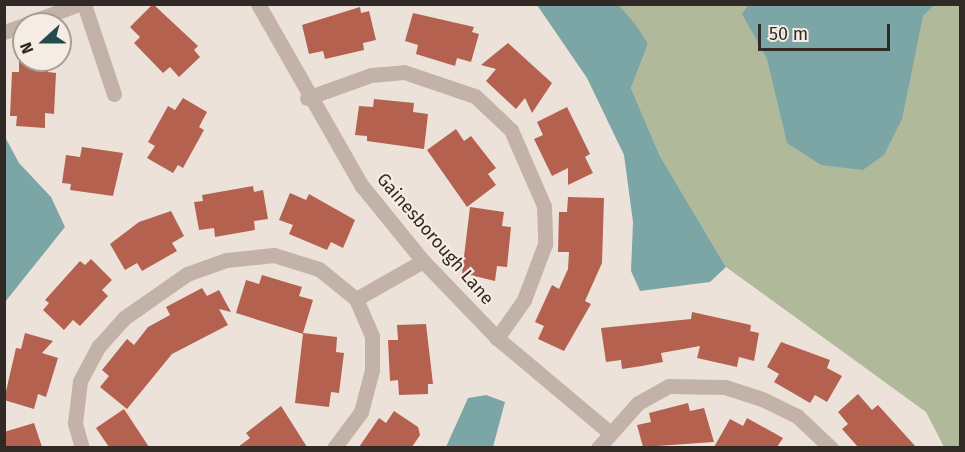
<!DOCTYPE html>
<style>
body{margin:0}
#map{position:relative;width:965px;height:452px;overflow:hidden;background:#ede2d9;font-family:"Fira Sans",sans-serif}
div>[style]{position:absolute}
.green>*{inset:0;background:#b1b99b}
.water>*{inset:0;background:#7ca6a5}
.building>*{inset:0;background:#b4624f}
.street>*{height:15px;margin:-7.5px;padding:0 7.5px;transform-origin:7.5px;border-radius:7.5px;background:#c3b2a7}
span{translate:-50% -50%;white-space:nowrap;text-align:center;line-height:1.15;-webkit-text-stroke:4.5px #f5ece4;paint-order:stroke}
.street-label{font-size:18px;color:#312926}
.frame{position:absolute;inset:0;border:6px solid #312926;pointer-events:none}
.north{position:absolute;left:12px;top:12px;width:60px;height:60px;box-sizing:border-box;background:#f5ece4;border:2px solid #a79e98;border-radius:50%;rotate:249deg;font-size:16px;font-weight:700;line-height:24px;text-align:center;color:#312926}
.north::after{content:'';display:block;margin:auto;width:21px;height:27px;background:#224c4c;clip-path:polygon(50% 0,100% 100%,50% 72%,0 100%)}
.scale{position:absolute;left:758px;top:24px;width:132px;height:27px;box-sizing:border-box;border:3px solid #312926;border-top:0;padding-left:8px;font-size:18px;line-height:21px;white-space:nowrap;color:#312926;-webkit-text-stroke:4px #f5ece4;paint-order:stroke}
</style>
<div id="map">
<div class="green">
<i style="clip-path:polygon(619px 5px,960px 5px,960px 447px,944px 447px,926px 412px,726px 267px,660px 156px,631px 88px,648px 44px)"></i>
</div>
<div class="water">
<i style="clip-path:polygon(749px 4px,934px 5px,923px 16px,902px 119px,884px 155px,863px 170px,821px 165px,787px 143px,767px 59px,742px 14px)"></i>
<i style="clip-path:polygon(537px 5px,619px 5px,638px 28px,648px 44px,631px 88px,660px 156px,726px 267px,710px 282px,640px 291px,631px 271px,633px 222px,624px 155px,587px 78px)"></i>
<i style="clip-path:polygon(4px 135px,19px 163px,51px 197px,65px 227px,5px 302px)"></i>
<i style="clip-path:polygon(486px 395px,505px 402px,493px 447px,446px 447px,468px 398px)"></i>
</div>
<div class="building">
<i style="clip-path:polygon(153px 4px,198px 46px,194px 50px,200px 57px,179px 77px,170px 67px,163px 73px,134px 43px,140px 37px,130px 27px)"></i>
<i style="clip-path:polygon(360px 7px,361px 13px,369px 11px,376px 40px,363px 43px,364px 50px,325px 59px,323px 51px,309px 54px,302px 25px)"></i>
<i style="clip-path:polygon(413px 13px,474px 27px,472px 32px,479px 34px,471px 62px,457px 58px,455px 66px,416px 54px,418px 45px,405px 41px)"></i>
<i style="clip-path:polygon(508px 43px,552px 83px,532px 113px,525px 98px,516px 109px,486px 81px,496px 69px,481px 65px)"></i>
<i style="clip-path:polygon(19px 60px,48px 60px,48px 72px,56px 73px,54px 114px,45px 113px,45px 128px,16px 126px,17px 116px,10px 116px,12px 72px,19px 72px)"></i>
<i style="clip-path:polygon(183px 98px,207px 112px,199px 127px,204px 130px,183px 168px,178px 165px,173px 173px,147px 158px,155px 146px,148px 142px,168px 106px,175px 110px)"></i>
<i style="clip-path:polygon(374px 99px,414px 103px,413px 112px,428px 114px,424px 149px,367px 141px,367px 136px,355px 135px,359px 106px,373px 107px)"></i>
<i style="clip-path:polygon(567px 107px,590px 154px,585px 157px,593px 173px,568px 185px,568px 168px,552px 176px,534px 139px,543px 135px,537px 122px)"></i>
<i style="clip-path:polygon(456px 129px,464px 141px,471px 136px,496px 168px,488px 174px,496px 185px,467px 207px,427px 150px)"></i>
<i style="clip-path:polygon(82px 147px,123px 153px,113px 196px,70px 190px,71px 184px,62px 183px,66px 155px,80px 157px)"></i>
<i style="clip-path:polygon(253px 186px,254px 192px,263px 190px,268px 219px,254px 221px,255px 230px,215px 237px,214px 228px,199px 230px,194px 202px,203px 201px,202px 195px)"></i>
<i style="clip-path:polygon(290px 193px,306px 200px,309px 194px,355px 220px,343px 248px,331px 242px,327px 250px,289px 234px,293px 225px,279px 220px)"></i>
<i style="clip-path:polygon(568px 197px,604px 198px,602px 263px,585px 301px,591px 304px,564px 351px,538px 339px,544px 326px,535px 322px,552px 285px,559px 289px,568px 269px,569px 252px,558px 252px,559px 212px,567px 212px)"></i>
<i style="clip-path:polygon(470px 207px,504px 212px,502px 226px,511px 227px,507px 267px,497px 266px,495px 281px,462px 273px)"></i>
<i style="clip-path:polygon(171px 211px,184px 236px,172px 243px,177px 251px,142px 271px,137px 263px,125px 270px,110px 244px,139px 222px)"></i>
<i style="clip-path:polygon(91px 259px,112px 280px,102px 290px,108px 296px,80px 326px,73px 320px,64px 330px,43px 310px,49px 303px,45px 300px,80px 261px,85px 265px)"></i>
<i style="clip-path:polygon(262px 275px,302px 287px,299px 296px,313px 300px,303px 333px,337px 337px,336px 352px,344px 353px,339px 393px,331px 392px,329px 407px,295px 403px,303px 334px,236px 313px,246px 280px,259px 284px)"></i>
<i style="clip-path:polygon(202px 288px,207px 296px,219px 290px,231px 312px,219px 309px,228px 325px,172px 354px,127px 409px,100px 387px,109px 376px,102px 370px,127px 339px,134px 345px,148px 327px,170px 315px,166px 307px)"></i>
<i style="clip-path:polygon(692px 312px,751px 325px,750px 331px,759px 333px,754px 361px,739px 357px,737px 367px,697px 358px,700px 346px,661px 353px,663px 362px,642px 366px,622px 369px,621px 360px,606px 362px,601px 328px,691px 319px)"></i>
<i style="clip-path:polygon(426px 324px,433px 384px,428px 384px,428px 394px,399px 395px,398px 380px,390px 381px,388px 340px,398px 340px,397px 325px)"></i>
<i style="clip-path:polygon(25px 333px,53px 341px,42px 353px,58px 358px,46px 397px,38px 394px,34px 409px,4px 400px,16px 348px,21px 349px)"></i>
<i style="clip-path:polygon(781px 342px,830px 360px,827px 368px,842px 376px,827px 402px,815px 395px,810px 403px,774px 382px,779px 374px,767px 367px)"></i>
<i style="clip-path:polygon(858px 394px,872px 410px,878px 405px,916px 447px,858px 447px,842px 429px,848px 424px,838px 412px)"></i>
<i style="clip-path:polygon(688px 403px,690px 411px,704px 408px,714px 442px,643px 447px,637px 425px,651px 422px,649px 413px)"></i>
<i style="clip-path:polygon(281px 406px,307px 447px,238px 447px,250px 438px,246px 433px)"></i>
<i style="clip-path:polygon(124px 409px,149px 447px,109px 447px,96px 428px)"></i>
<i style="clip-path:polygon(394px 411px,418px 427px,420px 435px,412px 447px,359px 447px,379px 418px,386px 423px)"></i>
<i style="clip-path:polygon(747px 418px,783px 438px,777px 447px,714px 447px,730px 419px,743px 426px)"></i>
<i style="clip-path:polygon(34px 423px,42px 447px,4px 447px,4px 432px)"></i>
</div>
<div class="street">
<i style="left:84px;top:4px;width:95px;rotate:71.6deg"></i>
<i style="left:258px;top:4px;width:210px;rotate:60.3deg"></i>
<i style="left:362px;top:186px;width:97px;rotate:50.9deg"></i>
<i style="left:423px;top:261px;width:107px;rotate:46.1deg"></i>
<i style="left:497px;top:338px;width:145px;rotate:40deg"></i>
<i style="left:26px;top:24px;width:57px;rotate:-20.7deg"></i>
<i style="left:4px;top:32px;width:21px;rotate:-19deg"></i>
<i style="left:307px;top:98px;width:68px;rotate:-19.8deg"></i>
<i style="left:371px;top:75px;width:33px;rotate:-5deg"></i>
<i style="left:404px;top:72px;width:75px;rotate:18.7deg"></i>
<i style="left:475px;top:96px;width:50px;rotate:43.4deg"></i>
<i style="left:511px;top:130px;width:83px;rotate:66.5deg"></i>
<i style="left:544px;top:206px;width:38px;rotate:88deg"></i>
<i style="left:545px;top:244px;width:60px;rotate:110.6deg"></i>
<i style="left:524px;top:300px;width:47px;rotate:125.4deg"></i>
<i style="left:356px;top:299px;width:77px;rotate:-29.6deg"></i>
<i style="left:82px;top:448px;width:26px;rotate:-106deg"></i>
<i style="left:75px;top:423px;width:42px;rotate:-83.2deg"></i>
<i style="left:80px;top:381px;width:40px;rotate:-62deg"></i>
<i style="left:99px;top:346px;width:38px;rotate:-48deg"></i>
<i style="left:124px;top:318px;width:77px;rotate:-34.9deg"></i>
<i style="left:187px;top:274px;width:41px;rotate:-19.7deg"></i>
<i style="left:226px;top:260px;width:48px;rotate:-5.9deg"></i>
<i style="left:274px;top:255px;width:47px;rotate:17.3deg"></i>
<i style="left:319px;top:269px;width:48px;rotate:39deg"></i>
<i style="left:356px;top:299px;width:40px;rotate:66.6deg"></i>
<i style="left:372px;top:336px;width:34px;rotate:90deg"></i>
<i style="left:372px;top:370px;width:43px;rotate:104.7deg"></i>
<i style="left:361px;top:412px;width:45px;rotate:126.9deg"></i>
<i style="left:598px;top:448px;width:60px;rotate:-48.4deg"></i>
<i style="left:638px;top:403px;width:35px;rotate:-29deg"></i>
<i style="left:669px;top:386px;width:56px;rotate:1deg"></i>
<i style="left:725px;top:387px;width:39px;rotate:18deg"></i>
<i style="left:762px;top:399px;width:39px;rotate:26deg"></i>
<i style="left:797px;top:416px;width:47px;rotate:43.3deg"></i>
</div>
<div class="street-label">
<span style="left:435px;top:239px;rotate:49deg">Gainesborough Lane</span>
</div>
<div class="frame"></div>
<div class="north">N</div>
<div class="scale">50 m</div>
</div>
